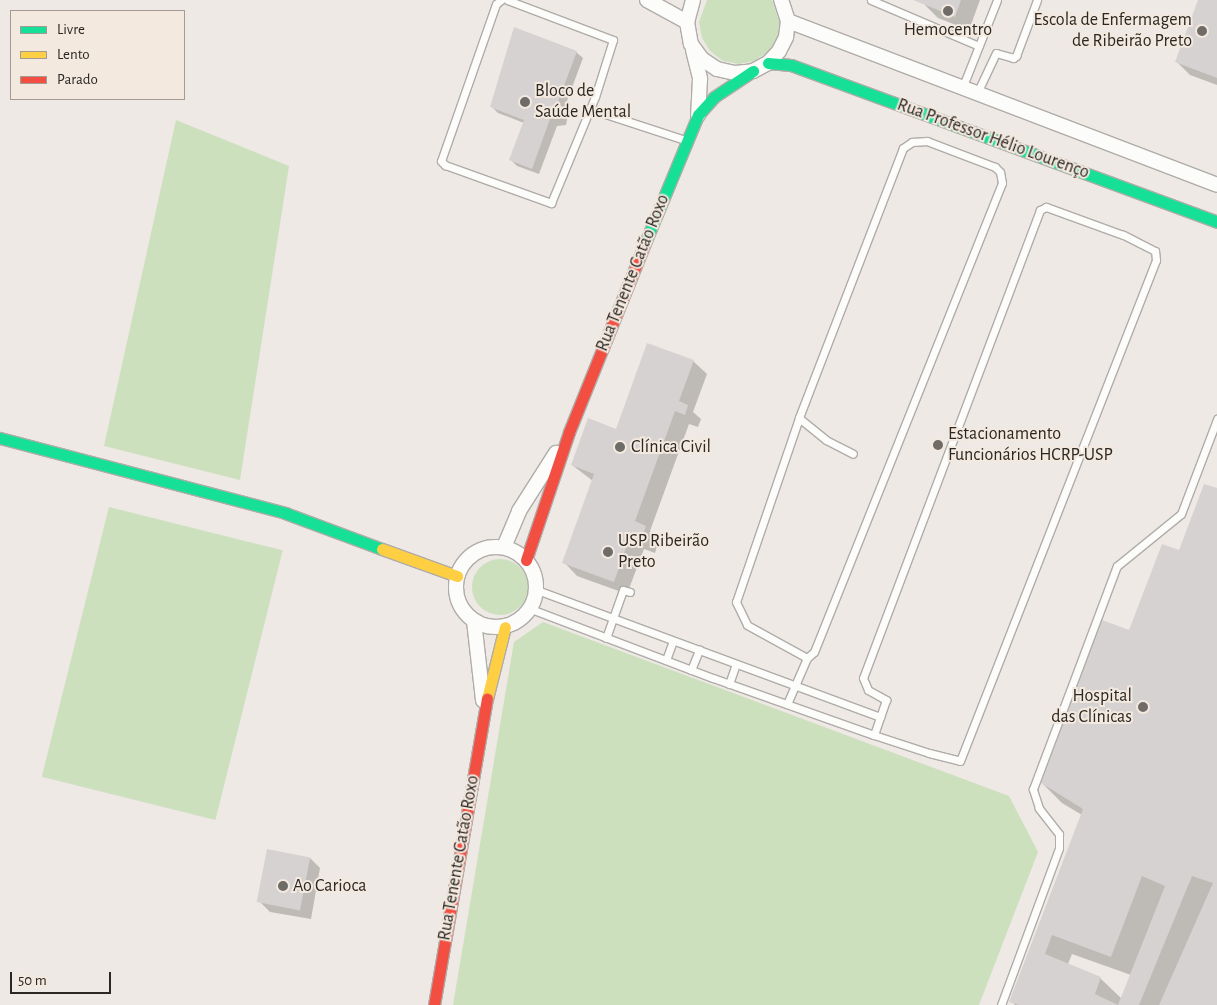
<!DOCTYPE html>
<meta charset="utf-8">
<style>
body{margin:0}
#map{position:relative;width:1217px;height:1005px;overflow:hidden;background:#eee9e4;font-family:"Alegreya Sans",sans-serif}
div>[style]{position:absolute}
.green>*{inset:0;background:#cce0be;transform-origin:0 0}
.round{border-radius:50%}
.shadow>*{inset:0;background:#0003}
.building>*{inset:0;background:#d5d2d1;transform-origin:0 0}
.roads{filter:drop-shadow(1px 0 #b0aca8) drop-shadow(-1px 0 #b0aca8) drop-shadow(0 1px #b0aca8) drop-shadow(0 -1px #b0aca8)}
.lane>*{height:7px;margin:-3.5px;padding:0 3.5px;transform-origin:3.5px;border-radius:3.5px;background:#fcfcfb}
.street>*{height:14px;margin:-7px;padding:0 7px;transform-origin:7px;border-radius:7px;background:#fcfcfb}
.street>.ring{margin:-7px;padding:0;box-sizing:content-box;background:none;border:14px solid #fcfcfb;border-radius:50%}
.fast>*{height:11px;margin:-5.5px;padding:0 5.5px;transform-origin:5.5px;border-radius:5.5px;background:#16e098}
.slow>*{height:11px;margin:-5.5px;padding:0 5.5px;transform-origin:5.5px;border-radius:5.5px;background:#ffcf43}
.jam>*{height:11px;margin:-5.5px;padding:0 5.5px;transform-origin:5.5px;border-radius:5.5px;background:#f24e42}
.dots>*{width:14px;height:14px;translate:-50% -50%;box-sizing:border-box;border:2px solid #f3e9df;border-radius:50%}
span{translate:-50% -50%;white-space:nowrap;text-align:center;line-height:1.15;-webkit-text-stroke:4px #f3e9df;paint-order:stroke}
.poi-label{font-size:18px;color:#2b2723}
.right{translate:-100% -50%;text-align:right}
.left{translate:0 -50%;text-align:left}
.street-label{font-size:18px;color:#2b2723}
.legend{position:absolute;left:10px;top:10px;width:175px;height:90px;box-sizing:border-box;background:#f3e9df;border:1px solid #a39b94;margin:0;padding:6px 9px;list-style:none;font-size:15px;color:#2b2723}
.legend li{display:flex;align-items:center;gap:10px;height:25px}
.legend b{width:25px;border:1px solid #a39b94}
.scale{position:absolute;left:10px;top:972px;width:101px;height:22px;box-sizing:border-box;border:2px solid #2b2723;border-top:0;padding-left:6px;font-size:15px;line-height:18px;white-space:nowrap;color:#2b2723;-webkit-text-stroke:4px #f3e9df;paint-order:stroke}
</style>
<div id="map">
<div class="green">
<i style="clip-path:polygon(707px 0,772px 0,780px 24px,777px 39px,768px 52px,754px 61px,739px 64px,723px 61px,710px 51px,702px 38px,699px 22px)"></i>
<i style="clip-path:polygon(176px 120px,289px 166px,240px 480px,104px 446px)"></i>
<i style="left:109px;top:507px;width:179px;height:278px;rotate:14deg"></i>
<i class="round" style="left:472px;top:559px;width:56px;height:56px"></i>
<i style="clip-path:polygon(543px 622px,1009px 796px,1038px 852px,979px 1005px,453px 1005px,514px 642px)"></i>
</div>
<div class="shadow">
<i style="clip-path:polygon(926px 0,980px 0,969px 30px,938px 18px,925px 5px)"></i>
<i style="clip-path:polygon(1200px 0,1217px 0,1217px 85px,1190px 75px,1177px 62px)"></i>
<i style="clip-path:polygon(576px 52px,583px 58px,564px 109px,568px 115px,566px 125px,557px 126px,539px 174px,517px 166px,511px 160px,524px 123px,498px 113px,491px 106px)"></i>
<i style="clip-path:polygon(693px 361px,707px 374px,693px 412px,701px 419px,698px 427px,689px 424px,650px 531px,659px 540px,655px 553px,644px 549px,627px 594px,577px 576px,564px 562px,593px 481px,572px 465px,617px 430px)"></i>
<i style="clip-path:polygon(evenodd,1217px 490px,1217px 1005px,1015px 1005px,1011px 1001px,1082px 815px,1062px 803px,1042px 783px,1217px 490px,1072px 954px,1131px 975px,1122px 999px,1100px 978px,1068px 964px,1072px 954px)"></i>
<i style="clip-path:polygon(268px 851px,310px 858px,320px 868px,311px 919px,270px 912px,260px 902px)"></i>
</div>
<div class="building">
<i style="clip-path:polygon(913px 0,961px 0,955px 17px)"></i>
<i style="clip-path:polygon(1198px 0,1217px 0,1217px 78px,1175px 62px)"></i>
<i style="clip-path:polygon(514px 27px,577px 51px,558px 102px,562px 107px,559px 118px,550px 119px,532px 169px,509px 160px,524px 120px,490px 107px)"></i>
<i style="clip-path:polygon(647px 343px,694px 360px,679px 401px,688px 405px,685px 415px,675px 411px,635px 521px,646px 526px,641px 540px,630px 536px,614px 582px,562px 563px,594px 474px,571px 465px,588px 418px,616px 429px)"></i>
<i style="clip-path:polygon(1204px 484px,1217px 488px,1217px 1005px,1159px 1005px,1213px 883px,1192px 876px,1139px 1005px,1118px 1005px,1165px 886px,1142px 876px,1111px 957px,1052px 935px,1045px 954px,1101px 977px,1095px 994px,1118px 1005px,1019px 1005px,1009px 1002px,1083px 809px,1041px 783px,1102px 620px,1129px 630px,1162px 544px,1179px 550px)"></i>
<i style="left:267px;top:849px;width:44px;height:54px;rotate:11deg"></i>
</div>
<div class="roads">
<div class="lane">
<i style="left:501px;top:0;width:6px;rotate:141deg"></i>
<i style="left:496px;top:4px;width:166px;rotate:109.3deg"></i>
<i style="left:441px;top:161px;width:6px;rotate:45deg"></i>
<i style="left:445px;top:165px;width:113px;rotate:19.7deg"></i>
<i style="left:551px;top:203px;width:115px;rotate:-67.5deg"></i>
<i style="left:595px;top:97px;width:60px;rotate:-72.5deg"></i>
<i style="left:613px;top:40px;width:113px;rotate:-159.3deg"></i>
<i style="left:871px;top:0;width:117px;rotate:23.1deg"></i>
<i style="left:963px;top:86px;width:92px;rotate:-68.4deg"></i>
<i style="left:978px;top:91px;width:42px;rotate:-64.7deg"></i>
<i style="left:996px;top:53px;width:18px;rotate:16deg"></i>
<i style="left:1013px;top:58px;width:4px;rotate:-34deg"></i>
<i style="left:1016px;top:56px;width:60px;rotate:-69.4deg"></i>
<i style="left:590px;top:109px;width:100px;rotate:18.1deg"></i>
<i style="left:799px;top:418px;width:35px;rotate:39deg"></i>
<i style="left:826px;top:440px;width:30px;rotate:27deg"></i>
<i style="left:537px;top:590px;width:366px;rotate:20.3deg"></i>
<i style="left:531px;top:609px;width:195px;rotate:20.8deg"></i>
<i style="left:713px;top:678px;width:171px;rotate:19.5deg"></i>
<i style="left:874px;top:735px;width:58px;rotate:18.1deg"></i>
<i style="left:929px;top:753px;width:32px;rotate:14deg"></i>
<i style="left:960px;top:761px;width:538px;rotate:-68.63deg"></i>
<i style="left:1156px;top:260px;width:9px;rotate:-96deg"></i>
<i style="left:1155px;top:251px;width:36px;rotate:-153deg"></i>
<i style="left:1123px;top:235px;width:82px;rotate:-160deg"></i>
<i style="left:1046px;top:207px;width:7px;rotate:153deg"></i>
<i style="left:1040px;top:210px;width:500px;rotate:110.72deg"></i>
<i style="left:863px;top:678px;width:13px;rotate:67deg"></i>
<i style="left:868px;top:690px;width:21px;rotate:29deg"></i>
<i style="left:886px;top:700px;width:37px;rotate:109deg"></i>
<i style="left:606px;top:638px;width:51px;rotate:-70.5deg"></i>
<i style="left:623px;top:590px;width:7px;rotate:16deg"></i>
<i style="left:666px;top:660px;width:20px;rotate:-70deg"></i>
<i style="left:691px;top:670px;width:22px;rotate:-68deg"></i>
<i style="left:729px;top:684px;width:21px;rotate:-71deg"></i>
<i style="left:787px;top:704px;width:50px;rotate:-66.5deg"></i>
<i style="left:807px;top:658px;width:9px;rotate:-41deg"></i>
<i style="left:814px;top:652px;width:505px;rotate:-68.16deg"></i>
<i style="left:1002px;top:183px;width:11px;rotate:-100deg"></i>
<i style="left:1000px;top:172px;width:7px;rotate:-135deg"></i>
<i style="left:995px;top:167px;width:73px;rotate:-159.1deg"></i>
<i style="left:927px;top:141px;width:15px;rotate:176deg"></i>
<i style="left:912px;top:142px;width:11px;rotate:146deg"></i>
<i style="left:903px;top:148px;width:289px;rotate:111.1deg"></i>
<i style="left:799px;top:418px;width:194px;rotate:108.9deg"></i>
<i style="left:736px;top:602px;width:25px;rotate:64deg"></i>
<i style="left:747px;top:625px;width:68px;rotate:28.8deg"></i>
<i style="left:1001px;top:1005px;width:167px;rotate:-69.7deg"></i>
<i style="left:1059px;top:848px;width:14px;rotate:-90deg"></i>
<i style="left:1059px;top:834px;width:33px;rotate:-128deg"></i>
<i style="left:1039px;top:808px;width:20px;rotate:-108deg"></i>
<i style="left:1033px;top:789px;width:238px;rotate:-69.4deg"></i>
<i style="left:1117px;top:566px;width:82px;rotate:-39.1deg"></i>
<i style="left:1181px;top:514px;width:102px;rotate:-69.2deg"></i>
</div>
<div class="street">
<i style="left:647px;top:0;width:46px;rotate:28.8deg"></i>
<i style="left:693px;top:0;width:23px;rotate:105deg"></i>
<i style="left:687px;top:22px;width:22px;rotate:80deg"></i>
<i style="left:691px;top:44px;width:19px;rotate:54deg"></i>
<i style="left:702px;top:59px;width:18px;rotate:34deg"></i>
<i style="left:717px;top:69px;width:18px;rotate:13deg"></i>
<i style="left:735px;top:73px;width:18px;rotate:-6deg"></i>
<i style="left:753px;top:71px;width:17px;rotate:-28deg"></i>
<i style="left:768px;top:63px;width:16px;rotate:-47deg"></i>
<i style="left:779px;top:51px;width:16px;rotate:-63deg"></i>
<i style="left:786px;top:37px;width:16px;rotate:-83deg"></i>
<i style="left:788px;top:21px;width:22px;rotate:-108deg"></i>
<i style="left:788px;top:21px;width:459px;rotate:20.9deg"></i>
<i style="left:693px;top:50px;width:30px;rotate:76deg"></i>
<i style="left:700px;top:79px;width:36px;rotate:93deg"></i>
<i class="ring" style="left:456px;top:547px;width:66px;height:66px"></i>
<i style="left:504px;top:547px;width:39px;rotate:-67deg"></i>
<i style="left:519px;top:511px;width:69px;rotate:-57.5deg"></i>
<i style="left:474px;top:621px;width:80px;rotate:83.5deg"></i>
</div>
<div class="fast">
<i style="left:768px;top:63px;width:23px;rotate:5deg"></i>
<i style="left:791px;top:65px;width:454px;rotate:20.2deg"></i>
<i style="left:645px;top:243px;width:139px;rotate:-67.5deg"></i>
<i style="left:698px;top:115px;width:24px;rotate:-48deg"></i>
<i style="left:714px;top:97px;width:47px;rotate:-33.7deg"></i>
<i style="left:0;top:438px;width:295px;rotate:14.7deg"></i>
<i style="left:285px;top:513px;width:103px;rotate:20.4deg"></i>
</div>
<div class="slow">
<i style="left:382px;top:549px;width:80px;rotate:19.8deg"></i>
<i style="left:487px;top:699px;width:74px;rotate:-76deg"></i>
</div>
<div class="jam">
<i style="left:526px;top:560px;width:135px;rotate:-71.4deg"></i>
<i style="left:569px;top:432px;width:204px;rotate:-68.1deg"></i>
<i style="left:434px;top:1005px;width:311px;rotate:-80.2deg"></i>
</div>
</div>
<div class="dots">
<i style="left:948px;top:11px;background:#6f6b67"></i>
<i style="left:1202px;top:31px;background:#6f6b67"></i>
<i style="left:525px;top:102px;background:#6f6b67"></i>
<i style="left:938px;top:445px;background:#6f6b67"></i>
<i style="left:620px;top:447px;background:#6f6b67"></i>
<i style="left:608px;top:552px;background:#6f6b67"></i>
<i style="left:1143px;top:707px;background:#6f6b67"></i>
<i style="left:283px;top:886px;background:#6f6b67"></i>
</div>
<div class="poi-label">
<span class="right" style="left:1192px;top:31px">Escola de Enfermagem<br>de Ribeirão Preto</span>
<span style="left:948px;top:30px">Hemocentro</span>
<span class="left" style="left:535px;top:102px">Bloco de<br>Saúde Mental</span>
<span class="left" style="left:948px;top:445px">Estacionamento<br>Funcionários HCRP-USP</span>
<span class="left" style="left:631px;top:447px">Clínica Civil</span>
<span class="left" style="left:618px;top:552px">USP Ribeirão<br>Preto</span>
<span class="right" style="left:1132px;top:707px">Hospital<br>das Clínicas</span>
<span class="left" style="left:293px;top:886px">Ao Carioca</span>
</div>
<div class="street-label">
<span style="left:993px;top:139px;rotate:20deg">Rua Professor Hélio Lourenço</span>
<span style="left:633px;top:273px;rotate:-68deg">Rua Tenente Catão Roxo</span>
<span style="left:459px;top:858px;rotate:-80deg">Rua Tenente Catão Roxo</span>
</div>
<ul class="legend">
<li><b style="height:6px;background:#16e098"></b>Livre</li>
<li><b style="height:6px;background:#ffcf43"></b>Lento</li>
<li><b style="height:6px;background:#f24e42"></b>Parado</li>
</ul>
<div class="scale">50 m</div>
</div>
